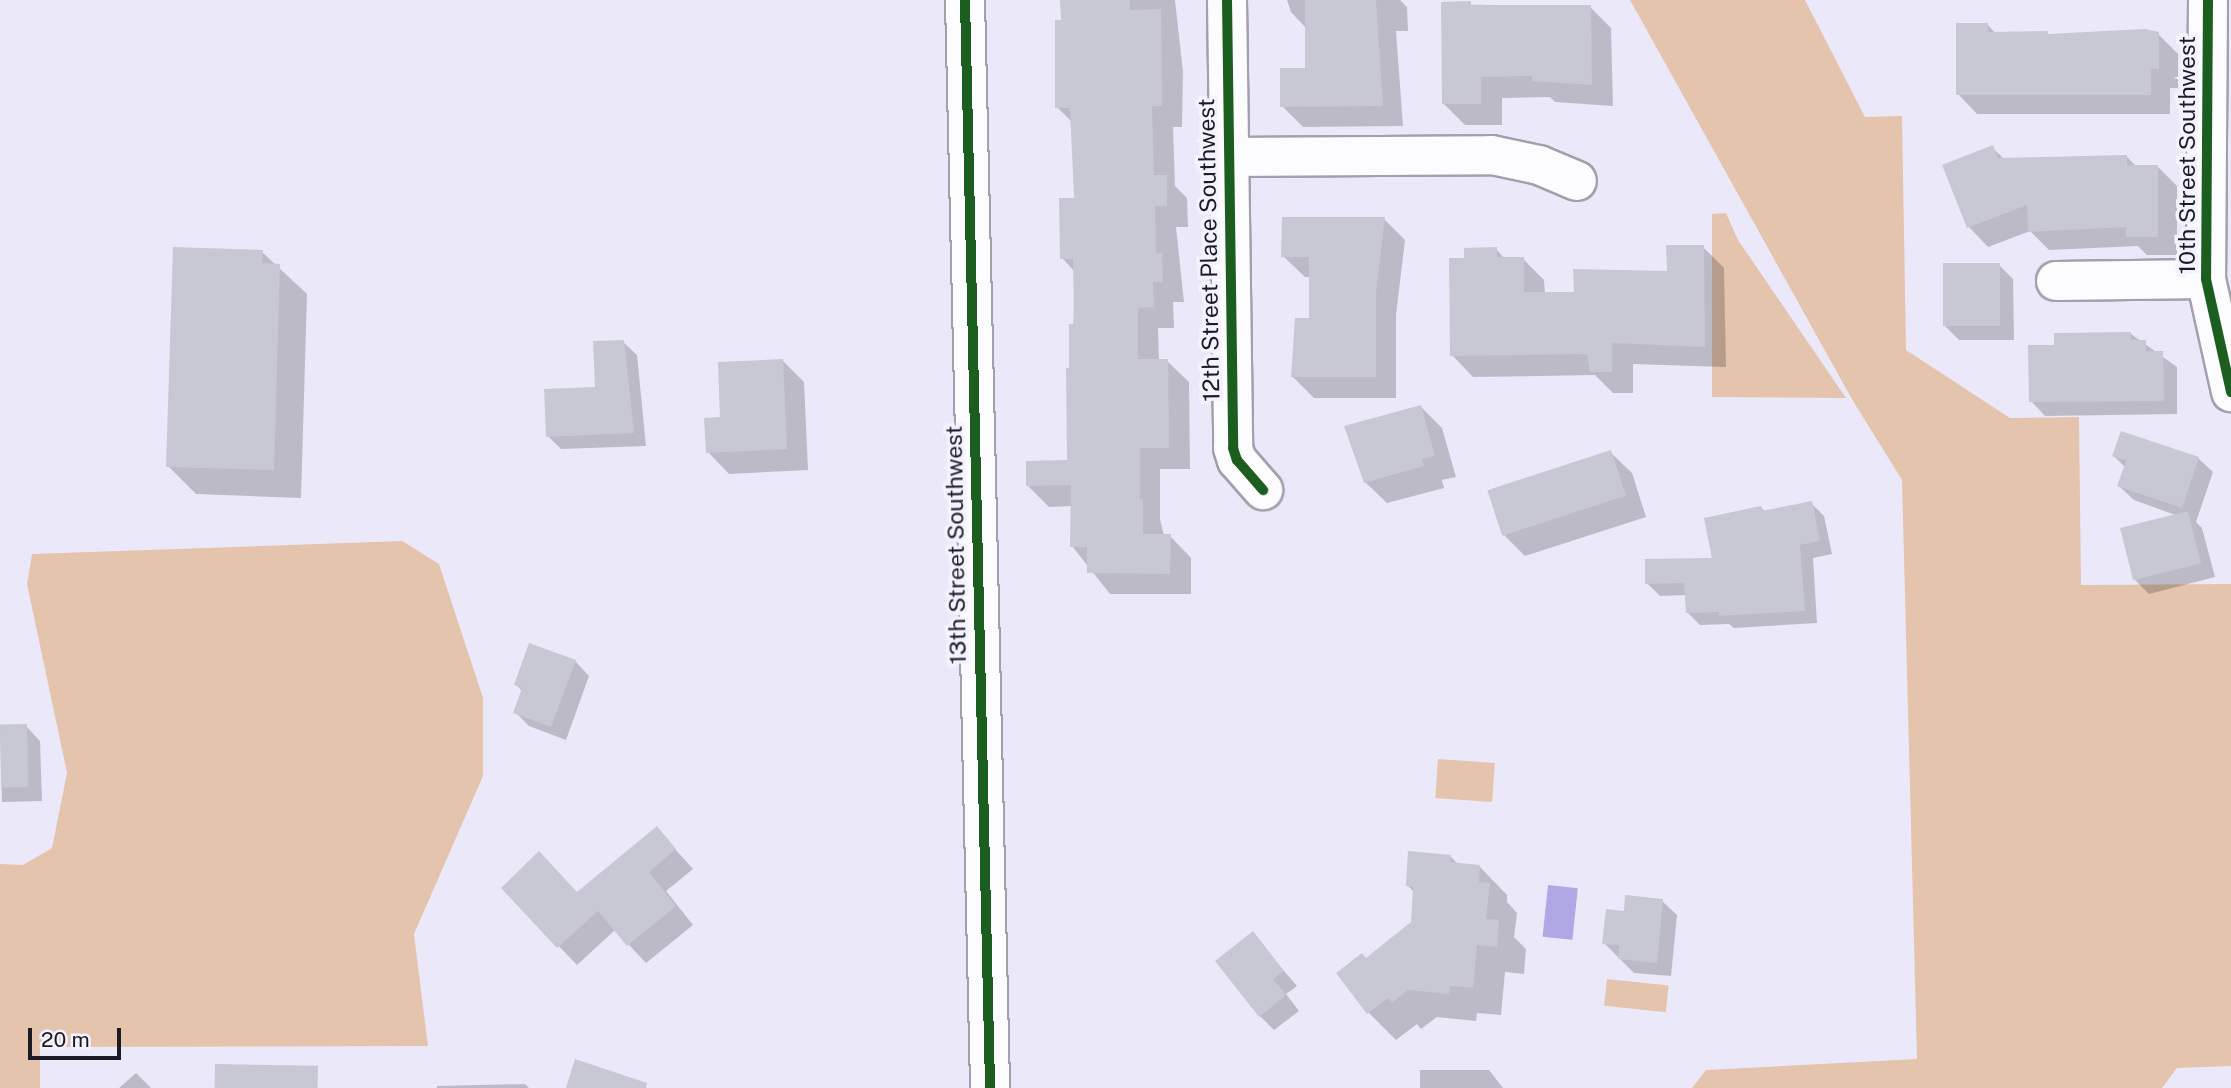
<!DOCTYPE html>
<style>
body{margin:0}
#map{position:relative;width:2231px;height:1088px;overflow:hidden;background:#ebe9f9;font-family:"Public Sans",sans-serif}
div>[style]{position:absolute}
.green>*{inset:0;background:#e4c4ad;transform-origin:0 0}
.water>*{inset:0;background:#b0a8e5;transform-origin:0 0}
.shadow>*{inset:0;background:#0003}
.building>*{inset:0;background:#c8c7d4;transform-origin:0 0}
.roads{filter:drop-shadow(2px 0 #a1a0ab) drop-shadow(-2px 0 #a1a0ab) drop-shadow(0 2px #a1a0ab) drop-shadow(0 -2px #a1a0ab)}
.minor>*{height:38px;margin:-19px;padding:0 19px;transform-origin:19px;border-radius:19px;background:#fcfcfe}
.cycleway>*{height:10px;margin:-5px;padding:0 5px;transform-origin:5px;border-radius:5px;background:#1b5e20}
span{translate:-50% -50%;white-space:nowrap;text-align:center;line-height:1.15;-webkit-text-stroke:7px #f3f2fd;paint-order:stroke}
.street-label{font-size:23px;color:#1c1b25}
.scale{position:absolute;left:28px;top:1028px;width:93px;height:32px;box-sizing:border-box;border:4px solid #1c1b25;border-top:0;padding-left:9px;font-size:21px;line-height:24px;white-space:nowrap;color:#1c1b25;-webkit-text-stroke:5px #f3f2fd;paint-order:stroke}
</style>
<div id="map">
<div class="green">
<i style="clip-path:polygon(1630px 0,1805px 0,1865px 117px,1902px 116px,1906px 350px,2010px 418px,2079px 417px,2081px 585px,2231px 584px,2231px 1066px,2177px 1068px,2162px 1088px,1692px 1088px,1706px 1070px,1917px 1059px,1902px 480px,1853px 401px)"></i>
<i style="clip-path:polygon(1726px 213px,1738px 240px,1846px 398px,1712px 397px,1712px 214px)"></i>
<i style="clip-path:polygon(402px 541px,439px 564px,483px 698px,483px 776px,414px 934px,428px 1046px,40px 1047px,40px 1088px,0 1088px,0 864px,23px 865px,52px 848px,67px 773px,27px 584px,32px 554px)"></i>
<i style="left:1438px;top:759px;width:57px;height:39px;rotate:4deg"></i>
<i style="left:1607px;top:979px;width:62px;height:27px;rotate:6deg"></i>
</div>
<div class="water">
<i style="left:1548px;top:885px;width:30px;height:52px;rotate:6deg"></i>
</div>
<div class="shadow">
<i style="clip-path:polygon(1062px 0,1175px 0,1183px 72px,1182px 127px,1173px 127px,1175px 186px,1187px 198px,1188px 227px,1176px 227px,1184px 302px,1173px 302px,1174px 328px,1158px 328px,1159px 361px,1167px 361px,1189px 382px,1190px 469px,1160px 469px,1160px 519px,1164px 536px,1170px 536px,1191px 558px,1191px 594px,1110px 594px,1072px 546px,1072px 506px,1049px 507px,1028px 486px,1069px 462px,1075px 272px,1062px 258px,1076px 200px,1072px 122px,1057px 107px)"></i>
<i style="clip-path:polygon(1287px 0,1400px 0,1407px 7px,1408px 31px,1396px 31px,1403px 126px,1303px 127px,1282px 106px,1307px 70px,1307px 29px,1291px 12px)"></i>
<i style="clip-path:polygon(1443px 4px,1590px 7px,1611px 28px,1613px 106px,1555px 102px,1550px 97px,1502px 98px,1502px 125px,1465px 125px,1444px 104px)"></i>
<i style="clip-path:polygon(1988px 25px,1996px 34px,2158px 34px,2178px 54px,2178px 88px,2170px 88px,2170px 114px,1977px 114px,1958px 94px)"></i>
<i style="clip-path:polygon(1992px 147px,2004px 159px,2127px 157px,2137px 167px,2158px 167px,2177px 186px,2177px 255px,2147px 255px,2138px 246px,2049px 250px,2030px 231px,1988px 247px,1969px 227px,1944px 166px)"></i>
<i style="clip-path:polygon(1384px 219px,1405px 240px,1396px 315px,1396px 398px,1314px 398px,1292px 376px,1310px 319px,1310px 277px,1305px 277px,1283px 256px)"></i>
<i style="clip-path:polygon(1703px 247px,1724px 268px,1726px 367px,1633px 364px,1633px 393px,1613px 393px,1595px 375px,1473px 377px,1452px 355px,1466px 260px,1496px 249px,1505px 259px,1523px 259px,1544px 280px,1545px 294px,1575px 294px,1668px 273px)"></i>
<i style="clip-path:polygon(262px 252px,307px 294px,301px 498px,196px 494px,168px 466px)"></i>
<i style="clip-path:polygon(1999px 265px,2013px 279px,2014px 340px,1959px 340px,1945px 326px)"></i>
<i style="clip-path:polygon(2131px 334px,2177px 367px,2177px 414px,2045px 416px,2031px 401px,2056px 346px)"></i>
<i style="clip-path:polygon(623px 342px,637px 355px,646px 446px,561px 449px,548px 436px,597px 388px)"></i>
<i style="clip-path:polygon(783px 361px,804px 382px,808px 470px,729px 474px,708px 452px,722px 419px)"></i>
<i style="clip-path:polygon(1421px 407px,1442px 428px,1456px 477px,1442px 480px,1444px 488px,1387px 503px,1365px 482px)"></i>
<i style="clip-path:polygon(1610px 452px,1632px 473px,1646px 517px,1525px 556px,1504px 535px)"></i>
<i style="clip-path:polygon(2114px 456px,2198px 458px,2213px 472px,2196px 522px,2202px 528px,2215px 577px,2149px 594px,2135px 580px,2178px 516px,2134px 500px,2119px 486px,2125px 467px)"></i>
<i style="clip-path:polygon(1811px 503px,1824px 516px,1832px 554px,1813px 558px,1817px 623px,1734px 628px,1729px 624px,1700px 625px,1687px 612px,1687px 595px,1660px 596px,1647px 583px,1714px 560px,1761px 507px,1765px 512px)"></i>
<i style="clip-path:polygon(575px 661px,589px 676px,566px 740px,529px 726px,515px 712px,522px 691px,516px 684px)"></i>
<i style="clip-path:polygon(26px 726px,40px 741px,42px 801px,2px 802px,0 727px)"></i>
<i style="clip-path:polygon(657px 829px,693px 869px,666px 891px,693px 925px,646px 963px,615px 930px,577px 965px,503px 888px,577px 894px)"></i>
<i style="clip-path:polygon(1450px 856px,1459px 865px,1480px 867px,1507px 895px,1507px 902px,1517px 913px,1514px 937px,1526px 949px,1524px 974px,1505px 972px,1501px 1015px,1477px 1013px,1476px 1021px,1437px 1017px,1421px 1029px,1417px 1024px,1396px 1040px,1368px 1012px,1366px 960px,1413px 923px,1414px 892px,1407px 885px)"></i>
<i style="clip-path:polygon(1662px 901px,1677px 915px,1671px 976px,1634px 973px,1604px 943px,1626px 913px)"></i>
<i style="clip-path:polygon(1252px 934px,1297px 986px,1286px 994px,1299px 1011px,1274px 1030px,1260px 1016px)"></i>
<i style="clip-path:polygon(1420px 1070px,1489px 1070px,1503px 1088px,1420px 1088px)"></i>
<i style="clip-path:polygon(136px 1073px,151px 1088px,119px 1088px)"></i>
<i style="clip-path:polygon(525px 1084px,529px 1088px,437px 1088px,437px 1086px)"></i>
</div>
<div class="building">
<i style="clip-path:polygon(1060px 0,1130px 0,1130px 10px,1161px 9px,1162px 106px,1152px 106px,1154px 175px,1167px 175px,1167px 206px,1155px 206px,1156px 253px,1162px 253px,1163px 282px,1153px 282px,1154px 307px,1138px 308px,1138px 359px,1168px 359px,1169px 448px,1140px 448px,1140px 499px,1143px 499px,1143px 534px,1171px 534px,1170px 574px,1087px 573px,1087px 547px,1070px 547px,1071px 485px,1026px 486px,1026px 461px,1067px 460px,1066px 368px,1069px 368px,1069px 324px,1074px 324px,1073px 259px,1060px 259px,1059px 198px,1074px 198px,1070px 108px,1055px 108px,1055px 20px,1061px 20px)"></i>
<i style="clip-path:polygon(1305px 0,1376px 0,1383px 106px,1280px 107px,1280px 68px,1305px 68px)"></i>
<i style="clip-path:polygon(1471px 1px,1471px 5px,1591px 5px,1592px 85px,1532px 81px,1532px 76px,1481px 77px,1481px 104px,1442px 104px,1441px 2px)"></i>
<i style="clip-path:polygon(1956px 23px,1988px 23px,1988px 32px,2048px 31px,2048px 34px,2145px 29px,2159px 32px,2159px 69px,2151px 69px,2151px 95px,1956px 95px)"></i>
<i style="clip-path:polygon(1993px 145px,1998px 158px,2127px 155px,2127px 165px,2158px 165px,2158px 237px,2126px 237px,2126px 227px,2028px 232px,2027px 205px,1967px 228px,1942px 165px)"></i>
<i style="clip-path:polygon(1282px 217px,1385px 217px,1376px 293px,1376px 377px,1291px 377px,1295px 318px,1309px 318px,1309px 257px,1281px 257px)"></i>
<i style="clip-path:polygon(1666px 245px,1704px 245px,1705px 347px,1612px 343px,1612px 372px,1590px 372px,1587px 354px,1450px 356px,1449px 258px,1464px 258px,1464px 248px,1497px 247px,1497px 257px,1524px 257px,1524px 292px,1574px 292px,1573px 269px,1667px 271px)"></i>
<i style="clip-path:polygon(173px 247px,263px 250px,262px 263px,280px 264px,274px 470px,166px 467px)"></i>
<i style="left:1943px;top:263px;width:57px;height:63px"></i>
<i style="clip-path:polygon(2131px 332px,2131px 340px,2146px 340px,2146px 351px,2163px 351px,2164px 401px,2029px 402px,2028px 345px,2054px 345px,2054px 333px)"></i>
<i style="clip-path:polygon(624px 340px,634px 433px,546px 437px,544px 389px,595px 387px,593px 341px)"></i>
<i style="clip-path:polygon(783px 359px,787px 449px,706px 453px,704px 418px,720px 417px,718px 362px)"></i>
<i style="clip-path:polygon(1421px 405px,1435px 456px,1422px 459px,1424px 466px,1364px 483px,1344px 426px)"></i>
<i style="clip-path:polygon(2121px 431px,2199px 457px,2182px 508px,2117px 486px,2126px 461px,2112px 456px)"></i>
<i style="left:1611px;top:450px;width:48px;height:130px;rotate:72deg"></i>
<i style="clip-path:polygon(1812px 501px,1820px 541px,1800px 545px,1805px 611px,1719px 616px,1719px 612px,1686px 613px,1684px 583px,1645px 584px,1645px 559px,1712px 558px,1704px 518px,1761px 506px,1762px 511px)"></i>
<i style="left:2188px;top:511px;width:54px;height:70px;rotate:76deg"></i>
<i style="clip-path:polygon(529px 643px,576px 660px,551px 727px,513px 713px,522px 688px,514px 685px)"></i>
<i style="left:27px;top:724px;width:63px;height:27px;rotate:89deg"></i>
<i style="clip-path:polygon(657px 826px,676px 849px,649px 872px,676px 906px,627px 946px,598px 911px,557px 948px,501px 888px,539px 851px,577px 892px)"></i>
<i style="clip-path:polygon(1408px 851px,1451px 855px,1450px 862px,1480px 865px,1479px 882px,1490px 883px,1486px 919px,1499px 920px,1497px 947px,1477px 945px,1473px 988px,1450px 986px,1449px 994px,1408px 990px,1392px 1003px,1388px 998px,1367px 1014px,1336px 973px,1362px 953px,1366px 958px,1411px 922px,1413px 887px,1406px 886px)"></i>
<i style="clip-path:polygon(1625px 895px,1663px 899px,1657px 963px,1618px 959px,1619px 945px,1602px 944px,1606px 909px,1624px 911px)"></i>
<i style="clip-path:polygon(1253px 931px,1284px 971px,1273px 979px,1286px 995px,1259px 1017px,1215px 961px)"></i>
<i style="clip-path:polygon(575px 1059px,647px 1083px,646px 1088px,566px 1088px)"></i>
<i style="left:215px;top:1064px;width:103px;height:24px;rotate:1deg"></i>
</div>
<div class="roads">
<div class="minor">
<i style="left:965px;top:0;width:1088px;rotate:88.68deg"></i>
<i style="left:1227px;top:0;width:448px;rotate:89.2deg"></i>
<i style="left:1233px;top:448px;width:13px;rotate:72deg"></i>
<i style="left:1237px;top:460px;width:40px;rotate:49deg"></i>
<i style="left:2208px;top:0;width:279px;rotate:90.4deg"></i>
<i style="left:2206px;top:279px;width:116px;rotate:77.5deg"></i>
<i style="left:1229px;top:157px;width:263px;rotate:-0.4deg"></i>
<i style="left:1492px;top:155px;width:48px;rotate:12deg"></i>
<i style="left:1539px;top:165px;width:41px;rotate:22.8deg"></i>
<i style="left:2056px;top:281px;width:150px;rotate:-0.8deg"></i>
</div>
</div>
<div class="cycleway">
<i style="left:965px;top:0;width:1088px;rotate:88.68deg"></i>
<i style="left:1227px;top:0;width:448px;rotate:89.2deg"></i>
<i style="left:1233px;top:448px;width:13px;rotate:72deg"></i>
<i style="left:1237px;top:460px;width:40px;rotate:49deg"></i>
<i style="left:2208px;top:0;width:279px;rotate:90.4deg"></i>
<i style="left:2206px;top:279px;width:116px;rotate:77.5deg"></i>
</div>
<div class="street-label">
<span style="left:2187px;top:155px;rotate:-90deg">10th Street Southwest</span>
<span style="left:1209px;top:250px;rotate:-91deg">12th Street Place Southwest</span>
<span style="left:956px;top:545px;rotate:-91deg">13th Street Southwest</span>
</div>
<div class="scale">20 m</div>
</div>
